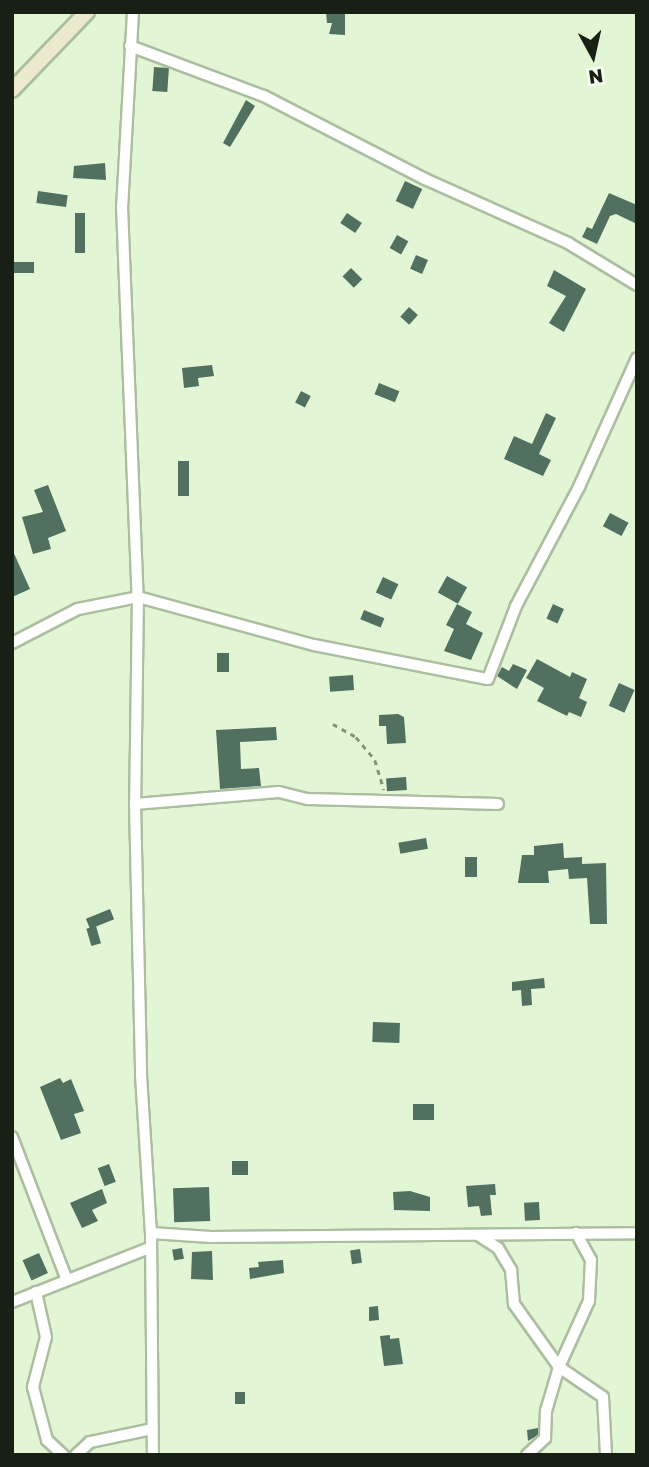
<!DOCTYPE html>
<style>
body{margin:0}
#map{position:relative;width:649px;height:1467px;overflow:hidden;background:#e2f6d6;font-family:"Golos Text",sans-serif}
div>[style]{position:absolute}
.building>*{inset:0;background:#51705f;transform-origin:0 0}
.path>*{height:2.5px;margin-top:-1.25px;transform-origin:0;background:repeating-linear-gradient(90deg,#84927c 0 5px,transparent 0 10px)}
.roads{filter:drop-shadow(2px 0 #acbea0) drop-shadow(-2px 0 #acbea0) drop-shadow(0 2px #acbea0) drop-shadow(0 -2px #acbea0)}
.street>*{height:10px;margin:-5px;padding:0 5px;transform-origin:5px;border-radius:5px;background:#fff}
.secondary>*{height:14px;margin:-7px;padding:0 7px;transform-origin:7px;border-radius:7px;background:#ebeacf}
span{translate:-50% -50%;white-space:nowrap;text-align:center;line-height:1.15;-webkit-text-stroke:5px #f7fff2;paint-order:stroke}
.frame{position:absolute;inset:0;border:14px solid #181f14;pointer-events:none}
.north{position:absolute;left:558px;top:21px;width:70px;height:70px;-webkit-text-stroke:5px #f7fff2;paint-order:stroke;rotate:172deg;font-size:19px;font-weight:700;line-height:28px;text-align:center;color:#181f14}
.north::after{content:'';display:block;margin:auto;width:24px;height:32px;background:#181f14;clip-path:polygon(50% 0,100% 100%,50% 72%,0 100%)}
</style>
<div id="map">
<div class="building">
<i style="clip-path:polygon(326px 12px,345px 12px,345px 35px,329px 34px,332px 23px,327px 23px)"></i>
<i style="left:154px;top:67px;width:15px;height:24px;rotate:4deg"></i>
<i style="clip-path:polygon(246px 100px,255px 106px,230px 147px,223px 143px)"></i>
<i style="clip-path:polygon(105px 163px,106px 180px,73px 178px,74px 166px)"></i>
<i style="left:405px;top:181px;width:19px;height:22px;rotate:25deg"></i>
<i style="left:38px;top:191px;width:30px;height:12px;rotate:8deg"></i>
<i style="clip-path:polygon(609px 193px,637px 205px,637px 224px,616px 214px,610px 216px,597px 244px,582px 237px,587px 227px,592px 229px)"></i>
<i style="left:75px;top:213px;width:10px;height:40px"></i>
<i style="left:347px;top:213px;width:18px;height:12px;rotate:34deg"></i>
<i style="left:397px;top:235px;width:13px;height:15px;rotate:29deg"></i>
<i style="left:416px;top:255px;width:13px;height:15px;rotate:23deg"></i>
<i style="left:12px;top:262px;width:22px;height:11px"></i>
<i style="left:351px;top:268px;width:16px;height:12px;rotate:45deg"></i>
<i style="clip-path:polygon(554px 270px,586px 289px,564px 332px,549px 323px,566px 296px,547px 286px)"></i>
<i style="left:409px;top:307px;width:12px;height:13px;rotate:42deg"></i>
<i style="clip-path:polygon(212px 365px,214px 376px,198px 378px,199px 386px,184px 388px,182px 368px)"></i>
<i style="left:379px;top:383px;width:22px;height:12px;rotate:22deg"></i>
<i style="left:301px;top:391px;width:11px;height:13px;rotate:27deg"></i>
<i style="clip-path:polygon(546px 413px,556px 418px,539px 454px,551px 460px,543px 476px,504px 459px,514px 436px,532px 444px)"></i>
<i style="left:178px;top:461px;width:11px;height:35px"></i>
<i style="clip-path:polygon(48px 485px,66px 531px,48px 538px,51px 549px,33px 554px,22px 517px,43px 512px,34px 490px)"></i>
<i style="left:610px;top:513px;width:21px;height:15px;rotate:28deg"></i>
<i style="clip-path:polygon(12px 549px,30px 589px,12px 597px)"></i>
<i style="left:447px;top:576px;width:23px;height:19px;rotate:29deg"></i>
<i style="left:383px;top:577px;width:17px;height:17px;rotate:25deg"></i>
<i style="clip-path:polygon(457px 604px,472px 612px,466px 624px,483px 633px,471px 660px,444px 651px,454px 629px,446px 625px)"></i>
<i style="left:553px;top:604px;width:12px;height:16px;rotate:24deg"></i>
<i style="left:364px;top:610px;width:22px;height:10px;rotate:22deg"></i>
<i style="left:217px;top:653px;width:12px;height:19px"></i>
<i style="clip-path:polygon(537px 659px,570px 677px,572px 672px,587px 679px,579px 698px,587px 702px,581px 717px,569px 712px,567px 716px,537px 701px,544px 688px,526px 678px)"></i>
<i style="clip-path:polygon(513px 664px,527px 670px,517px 689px,497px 676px,502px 667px,509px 671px)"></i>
<i style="left:353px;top:675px;width:15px;height:24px;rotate:86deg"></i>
<i style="left:619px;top:683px;width:17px;height:25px;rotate:24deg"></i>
<i style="clip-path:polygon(398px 714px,404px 717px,406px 743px,387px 744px,386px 726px,379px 726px,379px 715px)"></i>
<i style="clip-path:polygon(276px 727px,277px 740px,240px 742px,241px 769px,259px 768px,261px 786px,220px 789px,216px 730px)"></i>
<i style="left:406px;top:777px;width:13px;height:20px;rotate:86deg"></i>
<i style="left:426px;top:838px;width:11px;height:28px;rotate:80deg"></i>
<i style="clip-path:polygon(563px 843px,564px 858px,582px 857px,582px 864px,606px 863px,607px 924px,590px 924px,587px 878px,569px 879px,568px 869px,548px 871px,549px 883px,518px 883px,522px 855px,534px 855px,534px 846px)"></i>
<i style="left:465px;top:857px;width:12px;height:20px"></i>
<i style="left:110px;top:909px;width:11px;height:26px;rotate:68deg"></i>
<i style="left:96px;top:926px;width:18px;height:10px;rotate:74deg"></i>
<i style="clip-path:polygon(544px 978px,545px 988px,531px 989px,532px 1005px,522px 1006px,521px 990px,512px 991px,512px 982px)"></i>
<i style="left:373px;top:1022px;width:27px;height:20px;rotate:2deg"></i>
<i style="clip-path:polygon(60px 1078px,63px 1083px,71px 1079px,84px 1111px,74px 1114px,81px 1133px,61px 1140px,40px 1087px)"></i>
<i style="left:413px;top:1104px;width:21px;height:16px"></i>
<i style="left:232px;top:1161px;width:16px;height:14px"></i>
<i style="left:109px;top:1164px;width:19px;height:12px;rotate:69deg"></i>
<i style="clip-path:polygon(495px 1184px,496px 1195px,490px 1195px,492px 1215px,481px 1216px,479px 1206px,468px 1207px,466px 1186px)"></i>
<i style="left:209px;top:1187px;width:34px;height:36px;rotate:88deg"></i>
<i style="clip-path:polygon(102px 1189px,107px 1203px,92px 1210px,98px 1221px,82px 1228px,70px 1203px)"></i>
<i style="clip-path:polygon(410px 1191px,430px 1197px,430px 1211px,394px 1210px,393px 1192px)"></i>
<i style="left:539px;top:1202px;width:18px;height:15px;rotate:87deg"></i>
<i style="left:182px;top:1248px;width:11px;height:10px;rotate:80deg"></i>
<i style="left:360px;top:1249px;width:14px;height:10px;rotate:82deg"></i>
<i style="clip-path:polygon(212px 1251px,213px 1280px,191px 1279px,192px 1252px)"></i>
<i style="left:39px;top:1253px;width:22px;height:18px;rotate:66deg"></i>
<i style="clip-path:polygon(283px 1260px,284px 1273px,250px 1279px,249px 1268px,259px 1267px,258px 1262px)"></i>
<i style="clip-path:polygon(378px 1306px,379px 1320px,369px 1321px,369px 1307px)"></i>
<i style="clip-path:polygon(390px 1335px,390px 1339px,399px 1338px,403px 1364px,384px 1366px,380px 1336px)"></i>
<i style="left:235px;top:1392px;width:10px;height:12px"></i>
<i style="clip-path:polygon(538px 1428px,538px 1435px,528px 1441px,527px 1430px)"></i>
</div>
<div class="path">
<i style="left:333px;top:724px;width:26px;rotate:29deg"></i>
<i style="left:356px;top:737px;width:30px;rotate:50deg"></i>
<i style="left:375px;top:760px;width:31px;rotate:73deg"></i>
</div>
<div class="roads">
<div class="street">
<i style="left:133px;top:12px;width:195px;rotate:93.2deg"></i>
<i style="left:122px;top:207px;width:390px;rotate:87.7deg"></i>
<i style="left:138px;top:597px;width:207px;rotate:90.8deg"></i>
<i style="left:135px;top:804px;width:271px;rotate:88.7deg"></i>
<i style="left:141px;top:1075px;width:158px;rotate:86.4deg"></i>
<i style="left:151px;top:1233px;width:222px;rotate:89.5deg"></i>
<i style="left:130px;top:46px;width:143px;rotate:20.5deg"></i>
<i style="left:264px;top:96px;width:181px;rotate:27.3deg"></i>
<i style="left:425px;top:179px;width:157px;rotate:24.1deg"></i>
<i style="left:568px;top:243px;width:81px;rotate:31.3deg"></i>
<i style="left:12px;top:643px;width:74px;rotate:-27.3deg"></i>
<i style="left:78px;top:609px;width:61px;rotate:-11.3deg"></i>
<i style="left:138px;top:597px;width:182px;rotate:15.3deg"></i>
<i style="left:314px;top:645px;width:177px;rotate:11.1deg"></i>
<i style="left:488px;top:679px;width:78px;rotate:-69deg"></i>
<i style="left:516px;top:606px;width:135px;rotate:-62.1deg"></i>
<i style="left:579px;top:487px;width:141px;rotate:-65.8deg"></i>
<i style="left:135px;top:804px;width:144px;rotate:-4.8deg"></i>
<i style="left:279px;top:792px;width:30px;rotate:14deg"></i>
<i style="left:308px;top:799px;width:190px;rotate:1.5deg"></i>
<i style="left:12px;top:1137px;width:151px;rotate:69deg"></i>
<i style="left:151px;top:1233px;width:60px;rotate:3.8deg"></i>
<i style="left:211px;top:1237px;width:426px;rotate:-0.5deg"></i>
<i style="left:478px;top:1235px;width:24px;rotate:33deg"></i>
<i style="left:498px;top:1248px;width:26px;rotate:59deg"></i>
<i style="left:511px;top:1270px;width:34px;rotate:85deg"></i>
<i style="left:514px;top:1304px;width:77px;rotate:54.5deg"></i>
<i style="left:559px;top:1367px;width:53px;rotate:34.3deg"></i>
<i style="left:603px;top:1397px;width:58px;rotate:87deg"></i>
<i style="left:36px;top:1292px;width:46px;rotate:77.5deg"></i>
<i style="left:46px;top:1337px;width:52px;rotate:104.6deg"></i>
<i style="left:33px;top:1387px;width:55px;rotate:75.2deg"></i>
<i style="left:47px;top:1440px;width:22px;rotate:43deg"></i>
<i style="left:12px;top:1302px;width:147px;rotate:-21.5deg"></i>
<i style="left:76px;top:1455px;width:19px;rotate:-43deg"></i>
<i style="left:90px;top:1442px;width:63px;rotate:-11.8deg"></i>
<i style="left:527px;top:1455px;width:25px;rotate:-43deg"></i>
<i style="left:545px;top:1438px;width:27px;rotate:-88deg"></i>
<i style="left:546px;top:1411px;width:46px;rotate:-73.5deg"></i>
<i style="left:559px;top:1367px;width:72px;rotate:-65.6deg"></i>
<i style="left:589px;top:1301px;width:41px;rotate:-87.2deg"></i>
<i style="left:591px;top:1260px;width:31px;rotate:-119deg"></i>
</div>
<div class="secondary">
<i style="left:12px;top:90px;width:108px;rotate:-46.1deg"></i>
</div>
</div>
<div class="frame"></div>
<div class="north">N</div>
</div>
